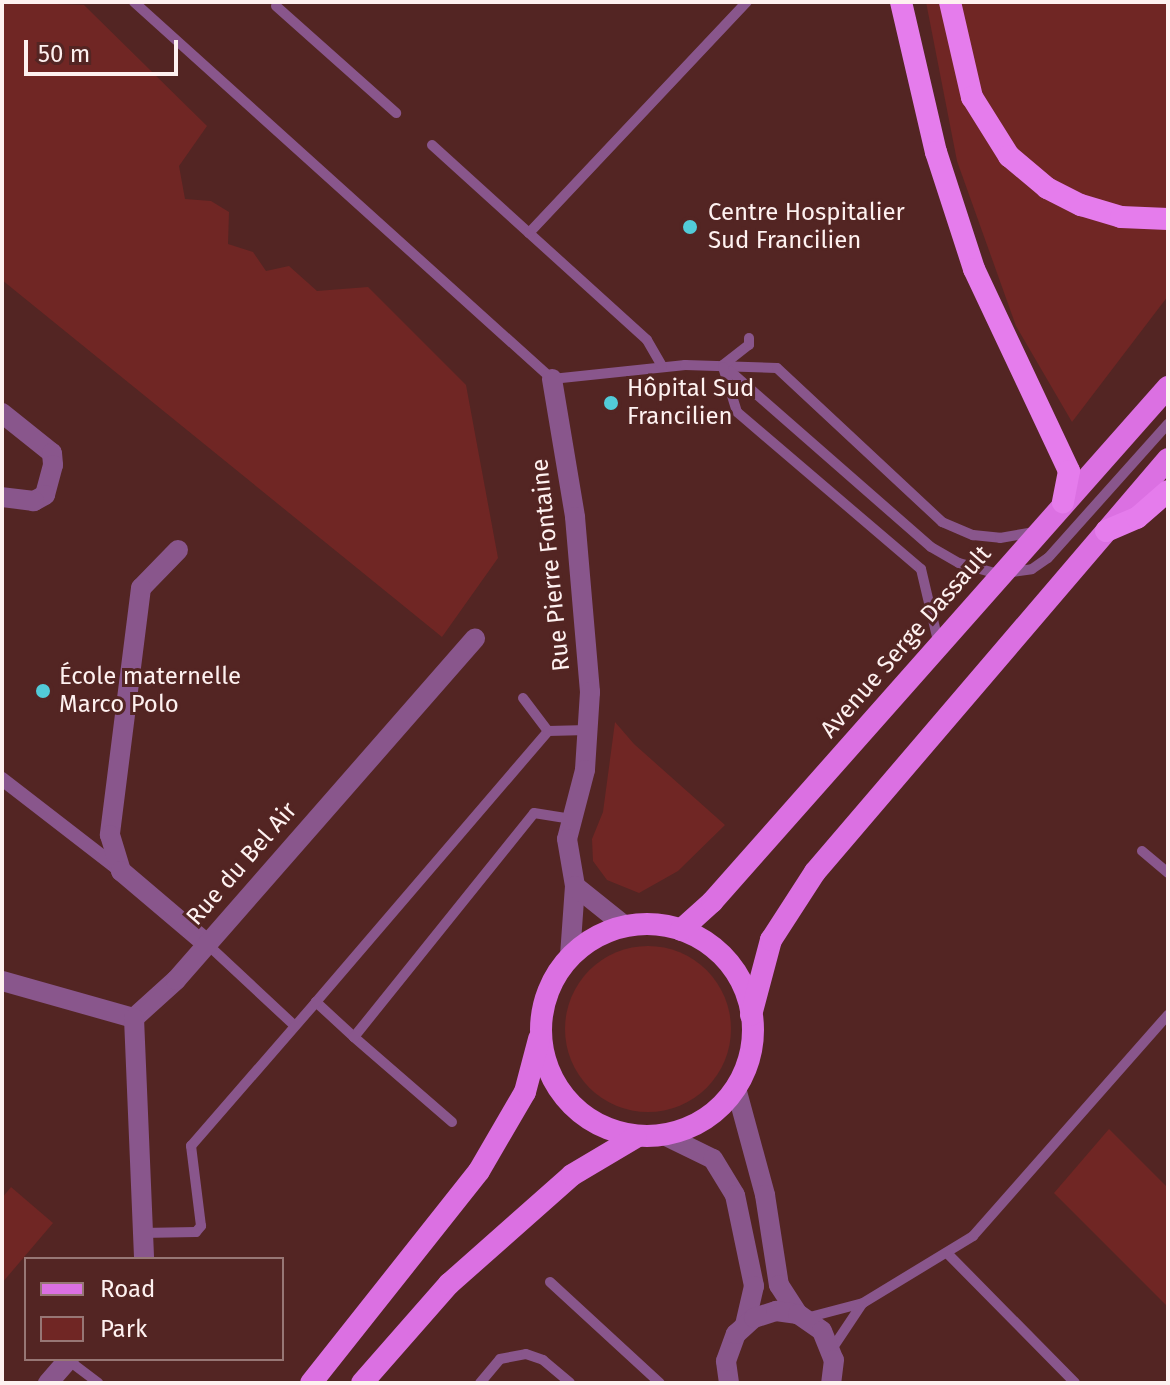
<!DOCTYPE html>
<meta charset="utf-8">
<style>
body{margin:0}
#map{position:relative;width:1170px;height:1385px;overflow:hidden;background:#532523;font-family:"Fira Sans",sans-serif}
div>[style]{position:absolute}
.green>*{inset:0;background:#702624}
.round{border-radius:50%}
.service>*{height:10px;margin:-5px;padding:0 5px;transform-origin:5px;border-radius:5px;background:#89568c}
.pedestrian>*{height:14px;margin:-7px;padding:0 7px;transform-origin:7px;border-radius:7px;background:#89568c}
.minor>*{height:20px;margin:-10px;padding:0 10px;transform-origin:10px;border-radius:10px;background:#89568c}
.primary>*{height:22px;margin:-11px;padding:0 11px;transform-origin:11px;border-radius:11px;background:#db70e2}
.primary>.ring{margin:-11px;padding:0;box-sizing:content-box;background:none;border:22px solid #db70e2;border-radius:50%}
.trunk>*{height:22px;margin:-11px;padding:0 11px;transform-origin:11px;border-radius:11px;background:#e57cec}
.dots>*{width:22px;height:22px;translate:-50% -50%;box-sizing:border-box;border:4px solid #532523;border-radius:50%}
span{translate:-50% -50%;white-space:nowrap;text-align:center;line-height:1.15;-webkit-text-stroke:6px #532523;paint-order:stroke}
.poi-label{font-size:24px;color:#fef1f0}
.left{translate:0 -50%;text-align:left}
.street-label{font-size:24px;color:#fef1f0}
.frame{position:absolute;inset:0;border:4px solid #fef1f0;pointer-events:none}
.legend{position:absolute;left:24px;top:1257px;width:260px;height:104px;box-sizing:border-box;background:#532523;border:2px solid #977775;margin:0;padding:10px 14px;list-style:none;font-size:24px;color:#fef1f0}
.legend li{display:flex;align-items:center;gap:16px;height:40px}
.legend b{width:40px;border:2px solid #977775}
.scale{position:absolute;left:24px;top:40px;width:154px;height:36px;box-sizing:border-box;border:4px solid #fef1f0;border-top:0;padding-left:10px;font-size:24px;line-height:28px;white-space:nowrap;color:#fef1f0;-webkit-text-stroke:6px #532523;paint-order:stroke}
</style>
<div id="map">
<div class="green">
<i style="clip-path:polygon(2px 2px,84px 5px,207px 126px,179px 166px,185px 199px,211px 201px,229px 212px,228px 244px,253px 252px,266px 271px,289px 266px,317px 291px,368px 287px,466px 385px,498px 558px,442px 637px,2px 280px)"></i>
<i style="clip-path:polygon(926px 2px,1168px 2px,1168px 296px,1072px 422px,1016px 326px,957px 161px)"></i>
<i style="clip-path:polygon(615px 722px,634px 744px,725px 825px,678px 871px,639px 893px,607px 880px,593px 861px,592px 839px,603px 812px)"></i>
<i class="round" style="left:565px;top:946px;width:166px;height:166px"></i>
<i style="clip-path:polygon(1109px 1129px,1168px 1188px,1168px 1307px,1054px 1193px)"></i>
<i style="clip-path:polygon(11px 1187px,53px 1223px,2px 1283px,2px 1198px)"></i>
</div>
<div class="service">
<i style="left:134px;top:2px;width:563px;rotate:42.05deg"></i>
<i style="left:552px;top:379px;width:134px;rotate:-6deg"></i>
<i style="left:685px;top:365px;width:92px;rotate:1.9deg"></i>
<i style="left:777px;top:368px;width:226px;rotate:43deg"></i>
<i style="left:942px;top:522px;width:34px;rotate:23deg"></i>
<i style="left:973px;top:535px;width:27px;rotate:6deg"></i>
<i style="left:1000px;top:538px;width:35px;rotate:-10deg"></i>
<i style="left:276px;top:6px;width:161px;rotate:41.7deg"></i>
<i style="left:432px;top:145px;width:290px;rotate:42.2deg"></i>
<i style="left:647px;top:340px;width:30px;rotate:60deg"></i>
<i style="left:529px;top:233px;width:318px;rotate:-46.7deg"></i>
<i style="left:723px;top:365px;width:276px;rotate:41.2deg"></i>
<i style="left:931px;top:547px;width:32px;rotate:30deg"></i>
<i style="left:959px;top:563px;width:41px;rotate:15.8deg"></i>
<i style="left:998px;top:574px;width:34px;rotate:-8deg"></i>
<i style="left:1032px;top:569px;width:19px;rotate:-35deg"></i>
<i style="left:1048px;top:558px;width:180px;rotate:-48.2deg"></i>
<i style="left:723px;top:365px;width:33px;rotate:-38deg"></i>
<i style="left:749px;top:345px;width:7px;rotate:-90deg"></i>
<i style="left:723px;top:367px;width:47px;rotate:72.7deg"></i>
<i style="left:737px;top:412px;width:242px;rotate:40.5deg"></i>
<i style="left:921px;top:569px;width:78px;rotate:76.7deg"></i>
<i style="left:523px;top:698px;width:41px;rotate:52.9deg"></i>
<i style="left:1142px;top:851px;width:34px;rotate:40deg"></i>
<i style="left:207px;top:944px;width:119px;rotate:43deg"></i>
<i style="left:354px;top:1037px;width:52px;rotate:-137.4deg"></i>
<i style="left:316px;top:1002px;width:357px;rotate:-49.4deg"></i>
<i style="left:548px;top:731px;width:40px;rotate:-1.4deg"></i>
<i style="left:452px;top:1122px;width:130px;rotate:-139.1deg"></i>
<i style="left:354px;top:1037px;width:287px;rotate:-51.2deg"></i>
<i style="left:534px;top:813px;width:38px;rotate:9deg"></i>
<i style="left:142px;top:1233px;width:54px;rotate:-1.1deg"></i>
<i style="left:196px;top:1232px;width:8px;rotate:-50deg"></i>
<i style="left:201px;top:1226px;width:81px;rotate:-97.1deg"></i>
<i style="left:191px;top:1146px;width:191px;rotate:-49deg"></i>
<i style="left:947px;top:1253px;width:182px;rotate:45.4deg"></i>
<i style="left:550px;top:1282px;width:149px;rotate:42.6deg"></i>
<i style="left:806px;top:1318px;width:59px;rotate:-14.7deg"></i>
<i style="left:863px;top:1303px;width:129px;rotate:-31.3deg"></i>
<i style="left:973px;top:1236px;width:295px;rotate:-48.6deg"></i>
<i style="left:832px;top:1349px;width:54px;rotate:-56.3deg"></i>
<i style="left:68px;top:1360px;width:38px;rotate:37deg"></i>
<i style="left:480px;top:1383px;width:31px;rotate:-50deg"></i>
<i style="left:500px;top:1359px;width:26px;rotate:-11deg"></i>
<i style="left:526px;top:1354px;width:18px;rotate:19deg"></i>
<i style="left:543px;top:1360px;width:35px;rotate:40deg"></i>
</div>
<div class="pedestrian">
<i style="left:2px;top:779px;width:150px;rotate:37.7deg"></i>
</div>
<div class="minor">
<i style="left:552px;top:379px;width:140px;rotate:80.5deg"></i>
<i style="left:575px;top:517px;width:176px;rotate:85.1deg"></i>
<i style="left:590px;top:692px;width:78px;rotate:93.7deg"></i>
<i style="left:585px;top:770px;width:71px;rotate:104.6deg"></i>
<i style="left:567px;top:839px;width:48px;rotate:80.3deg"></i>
<i style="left:575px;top:886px;width:69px;rotate:94.1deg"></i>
<i style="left:2px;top:413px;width:64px;rotate:38.7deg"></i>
<i style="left:52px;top:453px;width:12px;rotate:85deg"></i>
<i style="left:53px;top:465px;width:31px;rotate:105deg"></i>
<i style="left:45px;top:495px;width:13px;rotate:151deg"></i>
<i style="left:34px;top:501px;width:32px;rotate:-173deg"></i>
<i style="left:178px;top:550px;width:53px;rotate:134.2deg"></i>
<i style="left:141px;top:588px;width:249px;rotate:97.2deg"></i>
<i style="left:110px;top:835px;width:38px;rotate:73deg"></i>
<i style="left:121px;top:871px;width:113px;rotate:40.3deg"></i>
<i style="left:575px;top:886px;width:64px;rotate:38.7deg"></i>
<i style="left:2px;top:981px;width:137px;rotate:15.7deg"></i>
<i style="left:134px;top:1018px;width:57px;rotate:-42.1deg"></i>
<i style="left:176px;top:980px;width:454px;rotate:-48.8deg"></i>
<i style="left:134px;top:1018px;width:241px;rotate:87.6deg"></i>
<i style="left:736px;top:1088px;width:111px;rotate:74.8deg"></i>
<i style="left:765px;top:1195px;width:91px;rotate:81.2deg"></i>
<i style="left:779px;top:1285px;width:35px;rotate:57deg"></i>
<i style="left:666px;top:1136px;width:52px;rotate:26.1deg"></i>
<i style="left:713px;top:1159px;width:42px;rotate:58.6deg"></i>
<i style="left:735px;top:1195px;width:93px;rotate:78.2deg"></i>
<i style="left:754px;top:1286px;width:39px;rotate:103deg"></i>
<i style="left:48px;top:1383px;width:32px;rotate:-49deg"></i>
<i style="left:729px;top:1383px;width:22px;rotate:-98deg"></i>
<i style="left:726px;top:1361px;width:29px;rotate:-70deg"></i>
<i style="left:736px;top:1334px;width:24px;rotate:-42deg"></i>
<i style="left:754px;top:1318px;width:23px;rotate:-18deg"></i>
<i style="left:776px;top:1311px;width:22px;rotate:8deg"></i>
<i style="left:798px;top:1314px;width:29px;rotate:35deg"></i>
<i style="left:822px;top:1331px;width:31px;rotate:68deg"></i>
<i style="left:834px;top:1360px;width:23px;rotate:97deg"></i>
</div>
<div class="primary">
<i class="ring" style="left:541px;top:924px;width:190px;height:190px"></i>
<i style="left:681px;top:930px;width:42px;rotate:-42.1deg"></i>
<i style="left:712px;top:902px;width:688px;rotate:-48.48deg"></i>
<i style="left:751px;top:1015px;width:78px;rotate:-75.1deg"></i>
<i style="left:771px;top:940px;width:81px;rotate:-57.1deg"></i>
<i style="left:815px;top:872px;width:543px;rotate:-49.48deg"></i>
<i style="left:311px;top:1383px;width:270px;rotate:-51.6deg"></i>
<i style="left:479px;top:1171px;width:91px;rotate:-59.8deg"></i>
<i style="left:525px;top:1092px;width:55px;rotate:-75.2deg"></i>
<i style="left:362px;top:1383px;width:132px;rotate:-48.7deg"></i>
<i style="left:449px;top:1284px;width:164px;rotate:-41.5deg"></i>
<i style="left:572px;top:1175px;width:74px;rotate:-30.7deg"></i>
</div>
<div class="trunk">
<i style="left:901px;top:2px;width:154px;rotate:76.9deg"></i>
<i style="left:936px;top:152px;width:123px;rotate:72deg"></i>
<i style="left:974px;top:269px;width:223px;rotate:64.8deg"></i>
<i style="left:1069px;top:471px;width:32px;rotate:101deg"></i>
<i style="left:950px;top:2px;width:98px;rotate:77deg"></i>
<i style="left:972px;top:97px;width:70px;rotate:57.9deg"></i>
<i style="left:1009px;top:156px;width:50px;rotate:40.1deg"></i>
<i style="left:1047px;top:188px;width:38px;rotate:27deg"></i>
<i style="left:1081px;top:205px;width:42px;rotate:16.7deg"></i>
<i style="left:1121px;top:217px;width:47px;rotate:2.4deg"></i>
<i style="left:1106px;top:531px;width:34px;rotate:-23deg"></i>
<i style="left:1137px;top:518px;width:41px;rotate:-41.1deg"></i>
</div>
<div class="dots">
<i style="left:690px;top:227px;background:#52cbd8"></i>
<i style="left:611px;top:403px;background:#52cbd8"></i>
<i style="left:43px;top:691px;background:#52cbd8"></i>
</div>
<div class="poi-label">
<span class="left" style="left:708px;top:227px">Centre Hospitalier<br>Sud Francilien</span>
<span class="left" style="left:627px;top:403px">Hôpital Sud<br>Francilien</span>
<span class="left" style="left:59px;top:691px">École maternelle<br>Marco Polo</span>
</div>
<div class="street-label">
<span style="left:551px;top:565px;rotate:-96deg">Rue Pierre Fontaine</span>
<span style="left:906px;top:642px;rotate:-49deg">Avenue Serge Dassault</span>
<span style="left:242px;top:864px;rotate:-49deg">Rue du Bel Air</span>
</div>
<div class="frame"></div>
<ul class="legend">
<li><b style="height:10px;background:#db70e2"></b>Road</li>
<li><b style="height:22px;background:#702624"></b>Park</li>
</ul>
<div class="scale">50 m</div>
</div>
